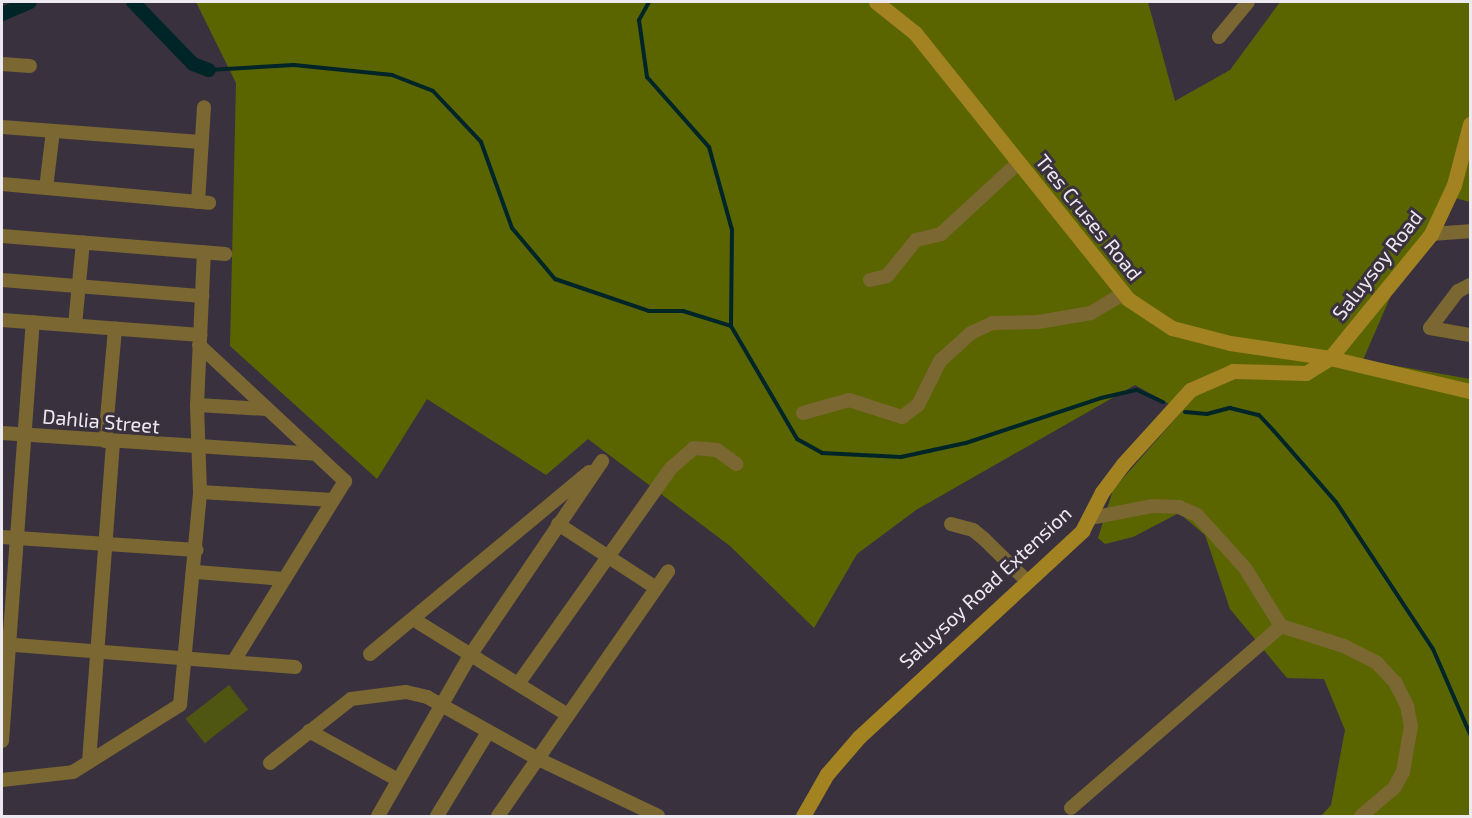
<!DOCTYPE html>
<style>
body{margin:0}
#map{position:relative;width:1472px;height:818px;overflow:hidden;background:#39323e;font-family:"Exo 2",sans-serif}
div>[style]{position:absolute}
.green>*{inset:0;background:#4e5611;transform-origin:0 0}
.forest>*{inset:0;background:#5b6500}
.stream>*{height:4px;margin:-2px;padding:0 2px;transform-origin:2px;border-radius:2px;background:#002529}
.canal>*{height:14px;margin:-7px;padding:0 7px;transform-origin:7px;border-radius:7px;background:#002529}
.minor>*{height:14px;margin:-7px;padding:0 7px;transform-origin:7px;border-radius:7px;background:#7b6731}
.secondary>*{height:15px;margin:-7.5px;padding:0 7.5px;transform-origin:7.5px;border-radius:7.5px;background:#a28221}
span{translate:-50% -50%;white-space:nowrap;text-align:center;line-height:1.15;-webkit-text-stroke:6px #39323e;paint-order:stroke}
.street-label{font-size:20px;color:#ede9f1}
.frame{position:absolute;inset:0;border:3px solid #ede9f1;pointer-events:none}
</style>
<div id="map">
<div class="green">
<i style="left:229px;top:685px;width:31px;height:55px;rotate:52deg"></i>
</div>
<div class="forest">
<i style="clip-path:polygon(196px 2px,1148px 2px,1175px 101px,1230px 70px,1280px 2px,1470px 2px,1470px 202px,1455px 198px,1402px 270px,1363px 360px,1470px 379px,1470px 816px,1321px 816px,1331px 805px,1345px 730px,1324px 679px,1287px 678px,1230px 609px,1205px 535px,1179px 513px,1133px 537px,1105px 544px,1098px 538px,1113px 490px,1182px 411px,1135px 385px,916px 510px,857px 554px,814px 628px,730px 546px,588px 439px,546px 475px,427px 399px,377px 479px,230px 346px,236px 83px)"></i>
</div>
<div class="stream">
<i style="left:649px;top:2px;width:21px;rotate:119deg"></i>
<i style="left:639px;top:20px;width:58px;rotate:82deg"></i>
<i style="left:647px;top:77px;width:94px;rotate:48.5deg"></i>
<i style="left:709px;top:147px;width:86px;rotate:74.5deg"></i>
<i style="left:732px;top:230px;width:96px;rotate:90.6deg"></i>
<i style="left:209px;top:70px;width:85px;rotate:-3.4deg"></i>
<i style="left:294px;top:65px;width:99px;rotate:5.8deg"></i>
<i style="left:392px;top:75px;width:44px;rotate:21.3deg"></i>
<i style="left:433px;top:91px;width:70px;rotate:46.7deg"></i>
<i style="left:481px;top:142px;width:91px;rotate:70.2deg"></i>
<i style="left:512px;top:228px;width:67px;rotate:49.9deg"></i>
<i style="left:555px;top:279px;width:99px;rotate:18.8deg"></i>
<i style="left:649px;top:311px;width:34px"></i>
<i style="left:683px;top:311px;width:50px;rotate:17.4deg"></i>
<i style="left:731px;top:326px;width:131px;rotate:59.7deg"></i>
<i style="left:797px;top:439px;width:29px;rotate:29deg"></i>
<i style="left:822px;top:453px;width:79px;rotate:2.9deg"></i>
<i style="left:901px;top:457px;width:66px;rotate:-12.2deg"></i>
<i style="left:966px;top:443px;width:142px;rotate:-18.4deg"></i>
<i style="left:1101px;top:398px;width:37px;rotate:-13deg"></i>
<i style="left:1137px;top:390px;width:29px;rotate:25deg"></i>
<i style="left:1185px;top:412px;width:22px;rotate:5deg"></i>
<i style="left:1207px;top:414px;width:24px;rotate:-15deg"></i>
<i style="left:1230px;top:408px;width:30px;rotate:14deg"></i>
<i style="left:1259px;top:415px;width:22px;rotate:47deg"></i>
<i style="left:1274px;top:431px;width:94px;rotate:48.9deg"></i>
<i style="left:1336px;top:502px;width:176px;rotate:56.6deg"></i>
<i style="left:1433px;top:649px;width:93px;rotate:66.5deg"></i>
</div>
<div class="canal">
<i style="left:133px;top:2px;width:86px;rotate:45.9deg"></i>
<i style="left:193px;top:64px;width:17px;rotate:21deg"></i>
<i style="left:2px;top:14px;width:30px;rotate:-23deg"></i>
</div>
<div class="minor">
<i style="left:1219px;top:37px;width:45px;rotate:-50.4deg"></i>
<i style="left:2px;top:64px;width:28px;rotate:4deg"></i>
<i style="left:2px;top:127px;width:199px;rotate:4.3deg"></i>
<i style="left:2px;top:184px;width:208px;rotate:5.2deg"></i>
<i style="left:46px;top:188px;width:57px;rotate:-83deg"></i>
<i style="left:198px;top:202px;width:95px;rotate:-86.4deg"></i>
<i style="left:1431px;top:234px;width:39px;rotate:-4deg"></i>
<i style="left:2px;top:236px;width:224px;rotate:4.6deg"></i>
<i style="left:2px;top:280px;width:201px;rotate:4.6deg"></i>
<i style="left:870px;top:280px;width:17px;rotate:-13deg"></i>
<i style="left:887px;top:276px;width:46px;rotate:-51.1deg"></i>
<i style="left:916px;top:240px;width:26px;rotate:-13deg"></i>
<i style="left:941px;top:234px;width:106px;rotate:-42.7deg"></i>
<i style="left:1470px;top:285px;width:13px;rotate:153deg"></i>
<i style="left:1458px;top:291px;width:46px;rotate:127.1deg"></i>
<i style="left:1430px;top:328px;width:41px;rotate:9.9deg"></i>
<i style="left:2px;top:320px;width:199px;rotate:4.3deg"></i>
<i style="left:75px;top:325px;width:83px;rotate:-84.5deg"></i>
<i style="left:199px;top:345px;width:200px;rotate:43deg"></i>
<i style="left:345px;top:481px;width:213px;rotate:121.7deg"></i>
<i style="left:197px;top:405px;width:70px;rotate:3.3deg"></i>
<i style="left:803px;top:413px;width:48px;rotate:-15.8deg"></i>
<i style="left:849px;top:400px;width:56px;rotate:17.8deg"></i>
<i style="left:902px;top:417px;width:20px;rotate:-37deg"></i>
<i style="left:918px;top:405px;width:49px;rotate:-63.4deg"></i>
<i style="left:940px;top:361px;width:42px;rotate:-42.1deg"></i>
<i style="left:971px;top:333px;width:23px;rotate:-25deg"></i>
<i style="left:992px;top:323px;width:46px;rotate:-1.2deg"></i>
<i style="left:1038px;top:322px;width:54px;rotate:-9.6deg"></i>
<i style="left:1091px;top:313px;width:39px;rotate:-31deg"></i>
<i style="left:2px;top:433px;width:315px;rotate:3.8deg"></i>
<i style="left:105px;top:441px;width:113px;rotate:-84.9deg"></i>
<i style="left:200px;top:492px;width:133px;rotate:3.4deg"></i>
<i style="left:1091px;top:518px;width:63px;rotate:-11deg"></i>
<i style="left:1153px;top:506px;width:26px;rotate:2deg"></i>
<i style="left:1179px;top:507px;width:20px;rotate:24deg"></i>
<i style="left:1197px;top:515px;width:72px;rotate:47.8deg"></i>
<i style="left:1245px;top:568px;width:68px;rotate:58.2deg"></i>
<i style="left:1281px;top:626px;width:66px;rotate:17.6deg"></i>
<i style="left:1344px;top:646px;width:37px;rotate:27deg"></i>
<i style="left:1377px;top:663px;width:26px;rotate:47deg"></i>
<i style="left:1395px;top:682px;width:27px;rotate:63deg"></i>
<i style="left:1407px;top:706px;width:20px;rotate:79deg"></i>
<i style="left:1411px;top:726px;width:47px;rotate:99.9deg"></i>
<i style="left:1403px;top:772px;width:18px;rotate:119deg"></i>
<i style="left:1394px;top:788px;width:43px;rotate:139.7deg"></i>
<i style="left:558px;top:524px;width:117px;rotate:33.1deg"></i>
<i style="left:951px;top:524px;width:23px;rotate:15deg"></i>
<i style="left:973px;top:530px;width:14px;rotate:39deg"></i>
<i style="left:984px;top:539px;width:60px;rotate:44.3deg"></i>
<i style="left:2px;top:537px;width:195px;rotate:3.8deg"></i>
<i style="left:196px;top:572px;width:88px;rotate:4.5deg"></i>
<i style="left:413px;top:619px;width:180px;rotate:31.8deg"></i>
<i style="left:2px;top:644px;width:294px;rotate:4.5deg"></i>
<i style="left:370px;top:654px;width:285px;rotate:-39.7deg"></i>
<i style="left:518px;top:684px;width:263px;rotate:-54.7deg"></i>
<i style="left:670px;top:469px;width:32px;rotate:-41deg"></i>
<i style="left:694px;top:448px;width:23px;rotate:5deg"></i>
<i style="left:717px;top:450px;width:24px;rotate:36deg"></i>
<i style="left:309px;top:731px;width:102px;rotate:28.8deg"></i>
<i style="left:2px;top:741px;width:420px;rotate:-85.8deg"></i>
<i style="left:89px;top:762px;width:321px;rotate:-85.7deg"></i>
<i style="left:270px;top:763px;width:103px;rotate:-38.3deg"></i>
<i style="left:351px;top:699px;width:55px;rotate:-7.3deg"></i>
<i style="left:406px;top:692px;width:22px;rotate:13deg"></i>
<i style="left:427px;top:697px;width:125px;rotate:29.2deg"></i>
<i style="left:536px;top:758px;width:135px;rotate:25.4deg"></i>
<i style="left:2px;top:780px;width:71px;rotate:-6.4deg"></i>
<i style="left:73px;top:772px;width:126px;rotate:-32.1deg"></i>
<i style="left:180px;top:705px;width:214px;rotate:-84.6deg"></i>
<i style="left:200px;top:492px;width:87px;rotate:-92deg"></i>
<i style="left:197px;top:405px;width:153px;rotate:-87.4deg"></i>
<i style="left:1071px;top:808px;width:278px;rotate:-40.9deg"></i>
<i style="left:378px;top:816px;width:183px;rotate:-60.2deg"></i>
<i style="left:469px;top:657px;width:237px;rotate:-55.8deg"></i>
<i style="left:437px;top:816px;width:98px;rotate:-58.7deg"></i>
<i style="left:498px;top:816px;width:298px;rotate:-55.2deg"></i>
</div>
<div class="secondary">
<i style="left:876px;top:2px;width:50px;rotate:38.5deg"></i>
<i style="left:915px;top:33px;width:341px;rotate:51.3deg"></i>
<i style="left:1128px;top:299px;width:53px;rotate:33.4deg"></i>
<i style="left:1172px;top:328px;width:60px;rotate:14.5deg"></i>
<i style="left:1230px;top:343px;width:101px;rotate:8.5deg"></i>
<i style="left:1330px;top:358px;width:144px;rotate:13.3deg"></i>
<i style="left:803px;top:816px;width:48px;rotate:-60.3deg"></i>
<i style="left:827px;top:774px;width:49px;rotate:-49.1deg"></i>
<i style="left:859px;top:737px;width:304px;rotate:-42.7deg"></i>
<i style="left:1082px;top:531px;width:44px;rotate:-62.9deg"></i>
<i style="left:1102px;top:492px;width:35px;rotate:-53deg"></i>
<i style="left:1123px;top:464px;width:100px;rotate:-47.8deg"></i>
<i style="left:1190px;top:390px;width:47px;rotate:-23.8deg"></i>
<i style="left:1233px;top:371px;width:73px;rotate:1.6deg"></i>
<i style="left:1306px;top:373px;width:28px;rotate:-32deg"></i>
<i style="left:1330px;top:358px;width:160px;rotate:-50.8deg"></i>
<i style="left:1431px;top:234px;width:54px;rotate:-64.9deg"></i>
<i style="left:1454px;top:185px;width:63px;rotate:-75.3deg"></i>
</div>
<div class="street-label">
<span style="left:1089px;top:217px;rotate:51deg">Tres Cruses Road</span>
<span style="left:1377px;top:265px;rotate:-52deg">Saluysoy Road</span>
<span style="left:101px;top:421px;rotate:5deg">Dahlia Street</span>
<span style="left:985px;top:587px;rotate:-43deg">Saluysoy Road Extension</span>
</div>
<div class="frame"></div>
</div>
